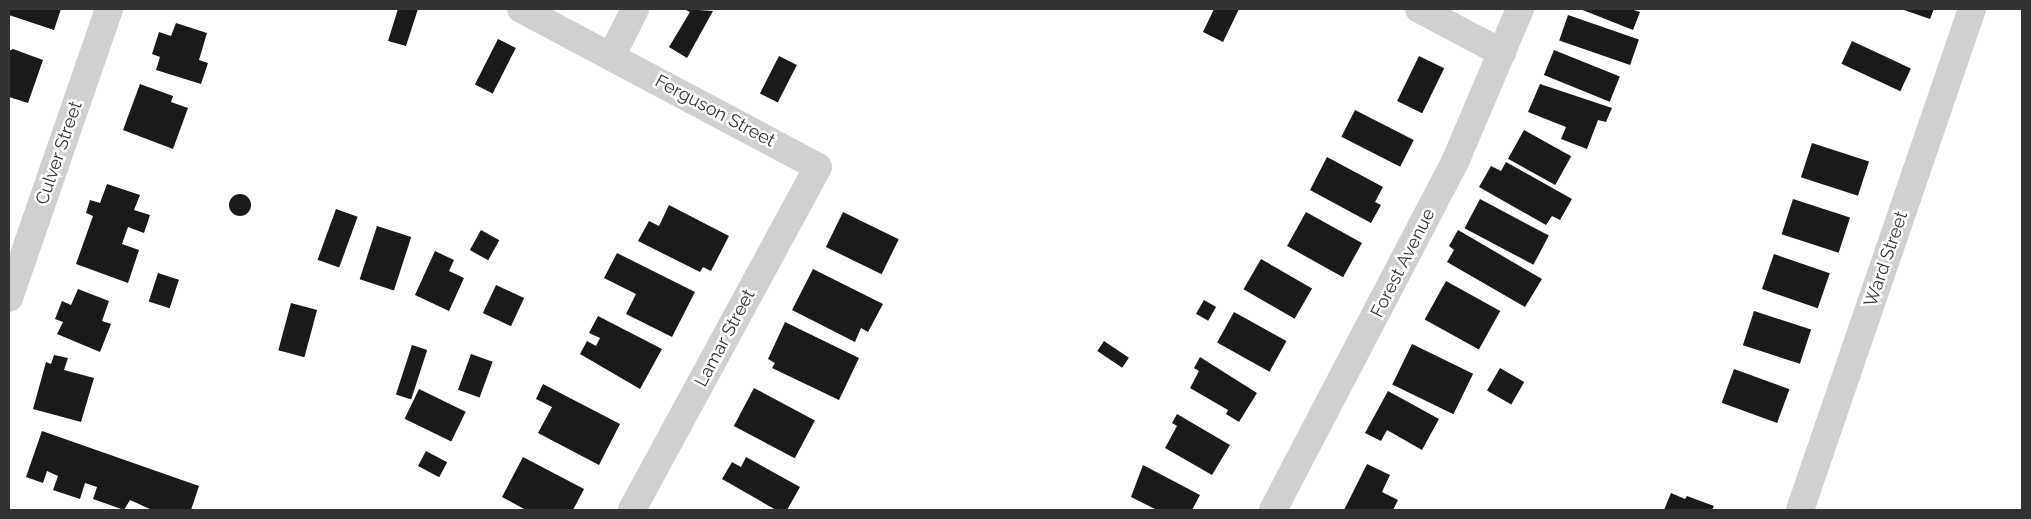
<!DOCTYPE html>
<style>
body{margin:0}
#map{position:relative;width:2031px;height:519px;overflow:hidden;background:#fff;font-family:Raleway,sans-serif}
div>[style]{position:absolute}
.building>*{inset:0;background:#1a1a1a;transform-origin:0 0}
.round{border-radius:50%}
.minor>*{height:28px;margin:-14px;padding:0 14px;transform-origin:14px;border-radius:14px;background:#d0d0d0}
span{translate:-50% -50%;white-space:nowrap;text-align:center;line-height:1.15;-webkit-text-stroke:5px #fff;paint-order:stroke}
.street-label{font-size:18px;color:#333}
.frame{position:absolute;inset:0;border:10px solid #333;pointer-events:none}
</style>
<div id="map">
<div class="building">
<i style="clip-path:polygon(9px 9px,61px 9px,54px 30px,9px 15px)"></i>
<i style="clip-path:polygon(398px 9px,418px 9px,406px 46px,388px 41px)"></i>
<i style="clip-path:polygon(684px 9px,713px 11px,687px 58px,669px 47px,690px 12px)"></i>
<i style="clip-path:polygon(1214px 9px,1239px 9px,1223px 42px,1203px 32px)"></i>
<i style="clip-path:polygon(1580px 9px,1631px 9px,1640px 12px,1633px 30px)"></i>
<i style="clip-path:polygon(1934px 9px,1930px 19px,1904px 10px,1905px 9px)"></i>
<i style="left:1568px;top:15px;width:75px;height:27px;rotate:19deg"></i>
<i style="clip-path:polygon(176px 23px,207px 33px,199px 60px,208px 63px,201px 84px,156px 70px,160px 57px,152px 54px,159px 32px,171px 36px)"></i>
<i style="left:498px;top:39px;width:20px;height:51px;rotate:27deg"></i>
<i style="left:1852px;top:41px;width:65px;height:25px;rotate:25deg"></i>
<i style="clip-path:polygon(13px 49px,43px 60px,28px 103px,9px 97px,9px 51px)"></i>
<i style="left:1554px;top:50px;width:71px;height:27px;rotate:22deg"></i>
<i style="left:779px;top:56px;width:20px;height:42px;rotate:27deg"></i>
<i style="left:1419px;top:56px;width:28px;height:50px;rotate:26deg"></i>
<i style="clip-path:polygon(140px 84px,173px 96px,171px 102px,188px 108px,173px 149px,123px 130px)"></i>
<i style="clip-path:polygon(1540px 84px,1612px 108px,1606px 122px,1598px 120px,1587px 149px,1561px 139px,1566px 127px,1528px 112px)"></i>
<i style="left:1355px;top:110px;width:66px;height:30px;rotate:27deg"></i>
<i style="left:1524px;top:130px;width:54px;height:33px;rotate:29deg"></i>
<i style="left:1812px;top:143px;width:60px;height:36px;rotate:18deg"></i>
<i style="clip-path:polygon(1327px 157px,1383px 187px,1375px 202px,1381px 205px,1371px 223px,1310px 190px)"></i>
<i style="clip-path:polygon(1506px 162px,1572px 199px,1560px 220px,1552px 216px,1546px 225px,1479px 187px,1491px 166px,1501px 171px)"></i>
<i style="clip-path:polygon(107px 184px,140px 195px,134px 210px,150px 215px,144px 233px,128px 227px,122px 244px,139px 250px,128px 283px,76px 264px,93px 216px,86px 213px,90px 200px,100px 203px)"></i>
<i class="round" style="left:229px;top:194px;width:22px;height:22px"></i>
<i style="left:1480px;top:199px;width:78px;height:33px;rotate:28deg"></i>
<i style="left:1793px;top:199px;width:60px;height:37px;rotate:18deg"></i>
<i style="clip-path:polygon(669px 205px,729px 236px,711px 271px,703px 267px,700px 272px,638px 241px,649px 221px,659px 226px)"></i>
<i style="left:336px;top:209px;width:23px;height:54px;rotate:20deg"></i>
<i style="left:843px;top:212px;width:62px;height:39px;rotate:26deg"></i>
<i style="left:1306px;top:212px;width:64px;height:39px;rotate:29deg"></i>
<i style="left:377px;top:226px;width:36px;height:56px;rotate:18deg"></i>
<i style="left:481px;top:230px;width:21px;height:23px;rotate:29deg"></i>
<i style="clip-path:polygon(1458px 230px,1542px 279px,1525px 307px,1447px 262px,1454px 250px,1449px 246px)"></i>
<i style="clip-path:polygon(435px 251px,454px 260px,449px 271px,464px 278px,449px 311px,415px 295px)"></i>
<i style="clip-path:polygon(617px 253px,695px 292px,672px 337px,626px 314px,636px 294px,604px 278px)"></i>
<i style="left:1774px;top:254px;width:59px;height:37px;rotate:19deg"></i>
<i style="left:1261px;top:259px;width:59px;height:35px;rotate:30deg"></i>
<i style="clip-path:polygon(813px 269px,883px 304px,868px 332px,861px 328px,855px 342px,792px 310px)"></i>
<i style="left:158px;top:273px;width:22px;height:30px;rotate:18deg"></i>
<i style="left:1446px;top:281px;width:62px;height:44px;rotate:29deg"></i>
<i style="left:496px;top:285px;width:31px;height:31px;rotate:25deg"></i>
<i style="clip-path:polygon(78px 289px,109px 301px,102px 321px,111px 324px,100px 352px,57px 334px,63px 322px,55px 319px,62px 301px,71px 305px)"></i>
<i style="left:1204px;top:300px;width:14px;height:16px;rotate:30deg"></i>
<i style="left:291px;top:303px;width:27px;height:49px;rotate:15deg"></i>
<i style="left:1754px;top:311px;width:60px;height:36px;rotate:18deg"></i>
<i style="left:1234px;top:312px;width:60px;height:35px;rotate:29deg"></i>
<i style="clip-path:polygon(598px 316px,662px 349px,640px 389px,580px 354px,587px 341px,596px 346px,600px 338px,589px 333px)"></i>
<i style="clip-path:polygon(785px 322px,859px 358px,839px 400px,772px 368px,775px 363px,768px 359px)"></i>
<i style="left:1104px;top:341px;width:30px;height:12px;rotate:34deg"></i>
<i style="left:1412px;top:344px;width:68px;height:45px;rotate:26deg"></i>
<i style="left:412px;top:345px;width:16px;height:52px;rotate:18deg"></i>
<i style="left:471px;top:354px;width:23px;height:38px;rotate:20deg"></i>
<i style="clip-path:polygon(54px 355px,68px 358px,64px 370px,94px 378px,81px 422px,33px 409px,46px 362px,51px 364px)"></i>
<i style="clip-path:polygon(1200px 357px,1257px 393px,1239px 422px,1226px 414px,1228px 410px,1190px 388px,1199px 371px,1194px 368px)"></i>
<i style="left:1500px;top:368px;width:28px;height:26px;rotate:30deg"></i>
<i style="left:1734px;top:369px;width:59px;height:36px;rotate:20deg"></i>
<i style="clip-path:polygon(543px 384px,620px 424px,599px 465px,538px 433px,552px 407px,536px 399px)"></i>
<i style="left:754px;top:388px;width:69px;height:43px;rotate:28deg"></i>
<i style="left:419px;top:389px;width:52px;height:33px;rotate:26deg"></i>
<i style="clip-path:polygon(1388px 391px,1439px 419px,1422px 450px,1387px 430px,1381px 441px,1365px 433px)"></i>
<i style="clip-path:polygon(1177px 414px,1230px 445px,1212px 475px,1165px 448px,1177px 426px,1172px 423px)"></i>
<i style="clip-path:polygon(42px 431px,199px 486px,191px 510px,152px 510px,130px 500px,124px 510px,93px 499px,97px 487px,85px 483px,80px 499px,53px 490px,58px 476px,47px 471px,43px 483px,26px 477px)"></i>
<i style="left:426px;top:451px;width:24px;height:17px;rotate:28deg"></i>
<i style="clip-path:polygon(523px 457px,584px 489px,573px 510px,526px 510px,502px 497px)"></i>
<i style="clip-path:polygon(746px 457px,800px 487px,787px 510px,776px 510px,722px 479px,732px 462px,741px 467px)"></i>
<i style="clip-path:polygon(1367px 464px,1390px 475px,1382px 492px,1398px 500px,1393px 510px,1344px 510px)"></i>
<i style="clip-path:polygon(1143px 465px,1200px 495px,1192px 510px,1157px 510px,1131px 497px)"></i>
<i style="clip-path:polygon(1671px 493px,1685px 499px,1687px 496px,1714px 506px,1712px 510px,1664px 510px)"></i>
</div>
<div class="minor">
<i style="left:521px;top:9px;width:336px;rotate:28deg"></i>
<i style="left:818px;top:167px;width:390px;rotate:118.5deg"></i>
<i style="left:1419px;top:9px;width:94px;rotate:27.9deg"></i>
<i style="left:612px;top:55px;width:51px;rotate:-63.4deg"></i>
<i style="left:9px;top:298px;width:306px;rotate:-70.9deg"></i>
<i style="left:1273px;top:510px;width:393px;rotate:-62.4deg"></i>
<i style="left:1455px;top:162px;width:166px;rotate:-67deg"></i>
<i style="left:1800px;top:510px;width:530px;rotate:-71.05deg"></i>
</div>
<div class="street-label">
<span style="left:715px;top:111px;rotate:28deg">Ferguson Street</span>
<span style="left:59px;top:153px;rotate:-71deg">Culver Street</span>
<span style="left:1886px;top:259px;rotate:-71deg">Ward Street</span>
<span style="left:1403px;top:263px;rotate:-63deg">Forest Avenue</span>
<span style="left:725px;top:338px;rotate:-62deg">Lamar Street</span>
</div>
<div class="frame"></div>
</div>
